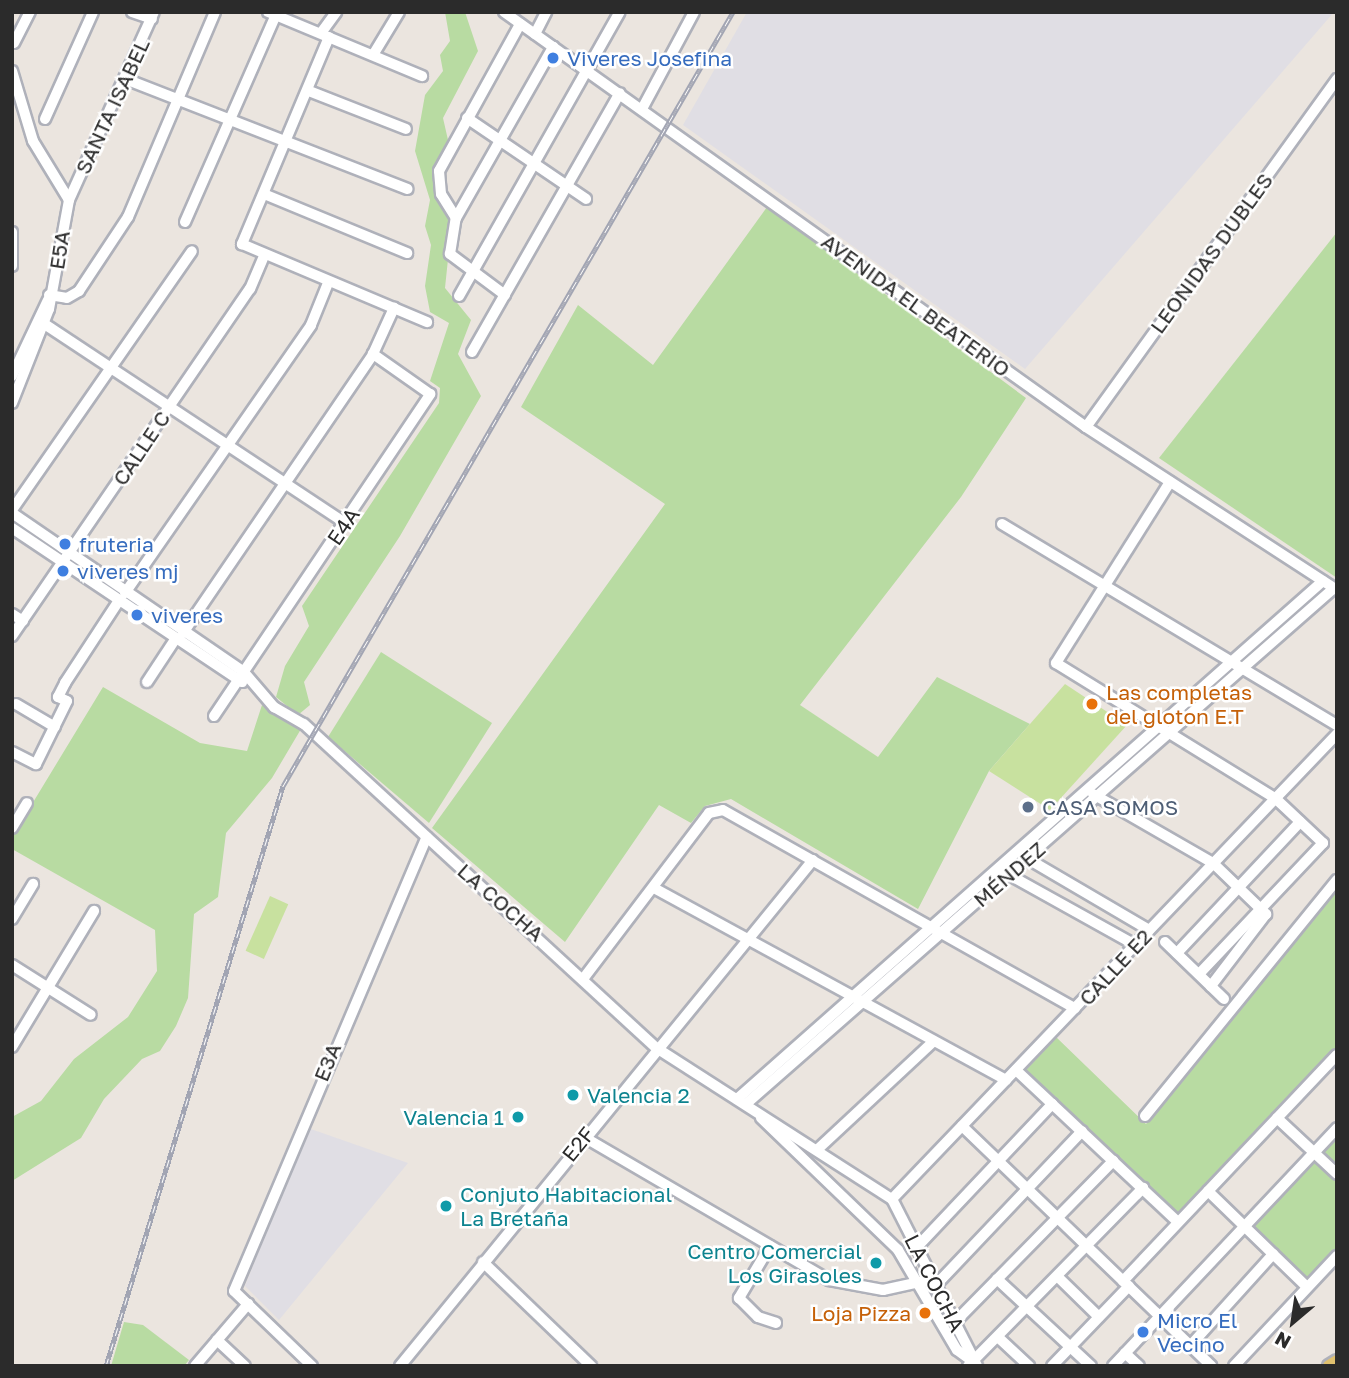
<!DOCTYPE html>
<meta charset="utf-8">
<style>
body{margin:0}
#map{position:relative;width:1349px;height:1378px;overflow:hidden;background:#ebe5df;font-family:"Golos Text",sans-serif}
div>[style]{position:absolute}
.industrial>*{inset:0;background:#e0dee4}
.green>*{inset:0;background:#b8dba2}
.pitch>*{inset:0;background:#c8e19f;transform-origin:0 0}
.roads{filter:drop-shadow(2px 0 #afb1ba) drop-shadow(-2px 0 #afb1ba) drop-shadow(0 2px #afb1ba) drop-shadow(0 -2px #afb1ba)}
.minor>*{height:10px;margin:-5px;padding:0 5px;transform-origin:5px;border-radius:5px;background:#fff}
.major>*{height:12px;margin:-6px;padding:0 6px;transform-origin:6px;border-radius:6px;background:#e0c16f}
.rail>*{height:5px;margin-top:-2.5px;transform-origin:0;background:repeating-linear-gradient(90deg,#fff 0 8px,#a2a5b3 0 16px);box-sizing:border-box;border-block:2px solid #a2a5b3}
.dots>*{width:19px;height:19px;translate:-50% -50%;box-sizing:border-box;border:4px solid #fff;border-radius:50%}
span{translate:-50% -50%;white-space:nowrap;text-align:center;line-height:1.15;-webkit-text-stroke:5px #fff;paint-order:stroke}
.shop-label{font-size:21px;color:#366cbe}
.left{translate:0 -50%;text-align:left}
.street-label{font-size:21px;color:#2b2b2b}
.food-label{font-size:21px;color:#c56008}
.right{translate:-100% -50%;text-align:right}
.service-label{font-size:21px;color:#4e5e75}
.culture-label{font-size:21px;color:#0d838f}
.frame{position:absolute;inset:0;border:14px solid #2b2b2b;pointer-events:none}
.north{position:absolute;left:1258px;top:1287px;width:70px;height:70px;-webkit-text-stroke:5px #fff;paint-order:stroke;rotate:209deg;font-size:19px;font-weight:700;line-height:28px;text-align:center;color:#2b2b2b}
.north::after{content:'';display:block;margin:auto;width:24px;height:32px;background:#2b2b2b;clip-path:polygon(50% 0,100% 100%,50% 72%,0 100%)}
</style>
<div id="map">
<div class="industrial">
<i style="clip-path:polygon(747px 12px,1334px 12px,1025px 369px,683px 125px)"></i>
<i style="clip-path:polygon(308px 1128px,408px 1163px,279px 1320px,245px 1286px)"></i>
</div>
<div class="green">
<i style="clip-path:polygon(445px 12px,465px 12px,478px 51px,443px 118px,448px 140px,435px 171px,452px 221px,445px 288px,471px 320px,458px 354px,481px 396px,400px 536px,304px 682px,310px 705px,298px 715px,276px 697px,285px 666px,309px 626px,302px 606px,439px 403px,440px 388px,430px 381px,449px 323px,430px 312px,425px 286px,431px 245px,425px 226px,430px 200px,415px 151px,425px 95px,443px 71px,440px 55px,450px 41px)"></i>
<i style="clip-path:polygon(767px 207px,1026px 398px,961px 497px,800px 705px,878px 757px,937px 677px,1030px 724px,989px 771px,918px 909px,731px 799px,705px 806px,691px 823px,659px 805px,565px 942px,432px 828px,665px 504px,521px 407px,578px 305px,653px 365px)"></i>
<i style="clip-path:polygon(1337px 232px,1337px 578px,1159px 458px)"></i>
<i style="clip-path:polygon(381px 652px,492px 723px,429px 823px,328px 737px)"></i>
<i style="clip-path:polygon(103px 687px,200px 743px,247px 751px,262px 705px,301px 729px,272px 778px,226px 833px,218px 897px,194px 914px,188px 998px,176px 1026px,160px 1051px,142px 1059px,104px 1099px,81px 1138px,12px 1181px,12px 1117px,41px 1101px,74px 1059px,128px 1017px,157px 971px,155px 930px,12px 849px,12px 837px)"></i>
<i style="clip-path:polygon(1337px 891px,1337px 1049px,1178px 1217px,1024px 1072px,1056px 1037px,1146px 1124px)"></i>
<i style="clip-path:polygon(1337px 1135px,1337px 1169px,1320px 1153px)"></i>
<i style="clip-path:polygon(1315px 1157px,1337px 1178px,1337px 1250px,1308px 1280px,1251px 1225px)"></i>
<i style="clip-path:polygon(124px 1322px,143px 1325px,189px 1360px,184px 1366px,111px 1366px)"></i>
</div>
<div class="pitch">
<i style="clip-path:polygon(1065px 684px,1127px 725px,1050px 810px,989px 771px)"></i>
<i style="left:270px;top:896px;width:20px;height:60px;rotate:24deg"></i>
</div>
<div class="roads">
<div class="minor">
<i style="left:132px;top:12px;width:21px;rotate:19deg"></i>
<i style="left:268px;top:12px;width:167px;rotate:22.6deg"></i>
<i style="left:504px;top:12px;width:715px;rotate:35.49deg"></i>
<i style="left:1086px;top:427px;width:299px;rotate:33deg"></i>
<i style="left:321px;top:33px;width:26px;rotate:-54deg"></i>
<i style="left:535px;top:34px;width:25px;rotate:-63deg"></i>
<i style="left:329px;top:37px;width:225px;rotate:112.8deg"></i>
<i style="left:242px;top:244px;width:201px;rotate:22.9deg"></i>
<i style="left:14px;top:43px;width:35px;rotate:-63deg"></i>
<i style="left:373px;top:55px;width:50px;rotate:-58.8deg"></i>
<i style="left:12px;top:71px;width:73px;rotate:73.3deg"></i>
<i style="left:33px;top:141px;width:69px;rotate:58.6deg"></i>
<i style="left:128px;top:80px;width:300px;rotate:21.3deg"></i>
<i style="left:309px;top:91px;width:104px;rotate:21.4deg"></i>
<i style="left:642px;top:109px;width:110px;rotate:-61.8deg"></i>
<i style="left:467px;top:118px;width:144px;rotate:34.2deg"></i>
<i style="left:45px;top:119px;width:117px;rotate:-65.8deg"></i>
<i style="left:264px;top:194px;width:155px;rotate:22.4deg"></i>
<i style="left:456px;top:218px;width:197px;rotate:-60.4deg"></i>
<i style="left:185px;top:222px;width:226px;rotate:-66.3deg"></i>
<i style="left:12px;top:232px;width:34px;rotate:90deg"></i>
<i style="left:49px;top:295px;width:18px;rotate:9deg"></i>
<i style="left:67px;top:298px;width:14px;rotate:-30deg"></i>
<i style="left:79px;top:291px;width:89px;rotate:-56.5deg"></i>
<i style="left:128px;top:217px;width:223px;rotate:-67deg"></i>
<i style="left:505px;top:295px;width:69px;rotate:-143.3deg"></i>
<i style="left:450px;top:254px;width:36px;rotate:-81deg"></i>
<i style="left:456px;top:218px;width:28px;rotate:-122deg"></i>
<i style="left:441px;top:194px;width:23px;rotate:-95deg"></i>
<i style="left:439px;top:171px;width:168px;rotate:-61.1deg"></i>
<i style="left:459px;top:296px;width:326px;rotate:-60.5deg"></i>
<i style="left:43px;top:323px;width:362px;rotate:33.5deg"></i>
<i style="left:472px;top:352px;width:298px;rotate:-60.3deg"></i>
<i style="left:12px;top:376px;width:84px;rotate:-64.7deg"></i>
<i style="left:12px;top:403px;width:101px;rotate:-68.5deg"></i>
<i style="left:49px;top:309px;width:111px;rotate:-79.6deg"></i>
<i style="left:69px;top:200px;width:206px;rotate:-65.7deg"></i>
<i style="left:1086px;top:427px;width:429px;rotate:-54.2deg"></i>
<i style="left:1170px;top:482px;width:214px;rotate:122.2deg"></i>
<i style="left:1056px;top:663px;width:257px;rotate:31.7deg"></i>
<i style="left:1275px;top:798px;width:66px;rotate:43.2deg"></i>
<i style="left:1323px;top:843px;width:180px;rotate:133.4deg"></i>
<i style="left:12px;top:510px;width:315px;rotate:-55.2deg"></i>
<i style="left:12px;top:513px;width:280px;rotate:34.4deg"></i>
<i style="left:243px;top:671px;width:48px;rotate:49.3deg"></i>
<i style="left:274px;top:707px;width:34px;rotate:30deg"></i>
<i style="left:304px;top:724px;width:481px;rotate:42.6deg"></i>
<i style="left:658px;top:1049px;width:278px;rotate:32.7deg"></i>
<i style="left:892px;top:1199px;width:187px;rotate:63deg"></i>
<i style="left:1002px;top:524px;width:391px;rotate:31deg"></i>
<i style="left:12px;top:528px;width:277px;rotate:33.8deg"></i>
<i style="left:125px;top:593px;width:326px;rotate:-55.2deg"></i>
<i style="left:311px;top:325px;width:45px;rotate:-68deg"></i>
<i style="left:12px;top:614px;width:13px;rotate:32deg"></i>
<i style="left:183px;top:633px;width:338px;rotate:-55.7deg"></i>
<i style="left:373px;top:354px;width:51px;rotate:-65.5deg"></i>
<i style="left:12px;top:636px;width:421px;rotate:-55.6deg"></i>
<i style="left:250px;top:289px;width:36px;rotate:-67deg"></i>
<i style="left:147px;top:682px;width:49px;rotate:-56.6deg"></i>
<i style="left:16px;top:704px;width:45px;rotate:30.5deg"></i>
<i style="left:214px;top:716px;width:388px;rotate:-56.1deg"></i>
<i style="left:430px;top:394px;width:70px;rotate:-144.9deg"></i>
<i style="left:12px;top:752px;width:27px;rotate:27deg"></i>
<i style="left:36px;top:764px;width:70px;rotate:-63.8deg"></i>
<i style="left:67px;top:701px;width:10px;rotate:-156deg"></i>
<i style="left:58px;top:697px;width:16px;rotate:-63deg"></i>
<i style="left:65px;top:683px;width:97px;rotate:-56.8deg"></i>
<i style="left:1093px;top:794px;width:138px;rotate:29.9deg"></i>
<i style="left:1213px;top:863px;width:74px;rotate:43.9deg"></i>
<i style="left:1266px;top:914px;width:91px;rotate:127.4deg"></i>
<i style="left:12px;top:828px;width:29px;rotate:-59deg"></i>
<i style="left:1023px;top:856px;width:146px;rotate:30.4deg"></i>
<i style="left:1004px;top:872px;width:150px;rotate:29.1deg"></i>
<i style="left:654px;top:888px;width:401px;rotate:28.6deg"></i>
<i style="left:12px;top:919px;width:41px;rotate:-59deg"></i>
<i style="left:1165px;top:942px;width:82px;rotate:44deg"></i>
<i style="left:1177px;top:953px;width:180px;rotate:-46.8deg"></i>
<i style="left:12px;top:965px;width:93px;rotate:32.3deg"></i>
<i style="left:583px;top:979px;width:208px;rotate:-52.8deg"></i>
<i style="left:709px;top:813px;width:14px;rotate:-12deg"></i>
<i style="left:723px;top:810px;width:404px;rotate:29.4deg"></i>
<i style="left:12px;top:1047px;width:159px;rotate:-58.9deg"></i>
<i style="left:1016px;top:1070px;width:222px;rotate:43.2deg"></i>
<i style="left:737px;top:1099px;width:782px;rotate:-41.48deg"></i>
<i style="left:746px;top:1104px;width:782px;rotate:-41.27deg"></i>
<i style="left:1145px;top:1116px;width:304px;rotate:-50.9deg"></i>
<i style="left:761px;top:1118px;width:190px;rotate:43.9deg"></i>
<i style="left:898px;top:1250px;width:116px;rotate:59.5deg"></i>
<i style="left:957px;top:1350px;width:17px;rotate:36deg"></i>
<i style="left:1277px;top:1118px;width:82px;rotate:43deg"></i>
<i style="left:962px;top:1126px;width:346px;rotate:43.9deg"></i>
<i style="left:584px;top:1137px;width:284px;rotate:30.3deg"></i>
<i style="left:829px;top:1280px;width:55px;rotate:10.5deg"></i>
<i style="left:883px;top:1290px;width:51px;rotate:-12.4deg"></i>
<i style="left:818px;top:1149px;width:158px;rotate:-43deg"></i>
<i style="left:1208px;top:1191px;width:138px;rotate:44.1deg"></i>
<i style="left:892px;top:1199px;width:644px;rotate:-46.26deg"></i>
<i style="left:770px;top:1246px;width:61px;rotate:120.8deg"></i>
<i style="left:739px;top:1298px;width:27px;rotate:45deg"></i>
<i style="left:758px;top:1317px;width:19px;rotate:18deg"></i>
<i style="left:917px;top:1247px;width:197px;rotate:-46.6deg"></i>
<i style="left:483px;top:1262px;width:150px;rotate:43.9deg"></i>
<i style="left:1058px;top:1277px;width:57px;rotate:44.3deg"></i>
<i style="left:997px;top:1279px;width:128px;rotate:42.8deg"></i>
<i style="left:1123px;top:1281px;width:311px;rotate:-46.6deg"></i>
<i style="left:936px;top:1285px;width:212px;rotate:-46.5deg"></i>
<i style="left:955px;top:1322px;width:226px;rotate:-45.5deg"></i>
<i style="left:1000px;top:1339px;width:40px;rotate:43deg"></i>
<i style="left:217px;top:1340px;width:38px;rotate:43deg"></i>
<i style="left:1190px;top:1346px;width:124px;rotate:-47.9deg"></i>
<i style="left:1125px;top:1353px;width:19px;rotate:43deg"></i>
<i style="left:195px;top:1366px;width:82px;rotate:-49.5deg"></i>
<i style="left:312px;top:1366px;width:108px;rotate:-136.1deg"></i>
<i style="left:234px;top:1291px;width:493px;rotate:-67deg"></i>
<i style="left:400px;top:1366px;width:653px;rotate:-50.78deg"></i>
<i style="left:968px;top:1366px;width:250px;rotate:-45.5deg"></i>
<i style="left:1052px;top:1366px;width:111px;rotate:-46.1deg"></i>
<i style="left:1113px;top:1366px;width:327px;rotate:-46.7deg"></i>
<i style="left:1234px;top:1366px;width:151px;rotate:-46.9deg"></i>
</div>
<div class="major">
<i style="left:1329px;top:1366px;width:9px;rotate:-32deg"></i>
</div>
</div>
<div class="rail">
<i style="left:106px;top:1366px;width:606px;rotate:-73.03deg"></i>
<i style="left:283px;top:786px;width:895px;rotate:-59.83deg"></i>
</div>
<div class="dots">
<i style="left:553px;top:58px;background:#3f7fe0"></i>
<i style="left:65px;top:544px;background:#3f7fe0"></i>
<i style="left:63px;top:571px;background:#3f7fe0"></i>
<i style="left:137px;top:615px;background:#3f7fe0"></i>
<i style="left:1092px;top:704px;background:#e8710a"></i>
<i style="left:1028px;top:807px;background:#5c6f8a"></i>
<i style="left:573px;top:1095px;background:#0f9aa8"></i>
<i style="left:518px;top:1117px;background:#0f9aa8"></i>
<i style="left:446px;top:1206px;background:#0f9aa8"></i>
<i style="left:876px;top:1263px;background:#0f9aa8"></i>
<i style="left:925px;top:1313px;background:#e8710a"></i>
<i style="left:1143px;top:1332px;background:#3f7fe0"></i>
</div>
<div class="shop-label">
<span class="left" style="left:567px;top:58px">Viveres Josefina</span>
<span class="left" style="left:79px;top:544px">fruteria</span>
<span class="left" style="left:77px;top:571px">viveres mj</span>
<span class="left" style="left:151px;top:615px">viveres</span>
<span class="left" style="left:1157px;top:1332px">Micro El<br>Vecino</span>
</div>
<div class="street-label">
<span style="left:112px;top:106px;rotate:-65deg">SANTA ISABEL</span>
<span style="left:59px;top:250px;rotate:-81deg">E5A</span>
<span style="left:1211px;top:253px;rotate:-54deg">LEONIDAS DUBLES</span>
<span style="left:916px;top:305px;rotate:36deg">AVENIDA EL BEATERIO</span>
<span style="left:141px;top:448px;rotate:-56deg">CALLE C</span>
<span style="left:343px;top:526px;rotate:-56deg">E4A</span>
<span style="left:1009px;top:874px;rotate:-41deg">MÉNDEZ</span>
<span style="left:501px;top:902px;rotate:41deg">LA COCHA</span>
<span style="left:1115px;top:967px;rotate:-47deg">CALLE E2</span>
<span style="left:327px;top:1062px;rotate:-68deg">E3A</span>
<span style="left:578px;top:1144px;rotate:-51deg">E2F</span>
<span style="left:935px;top:1283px;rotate:63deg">LA COCHA</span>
</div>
<div class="food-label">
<span class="left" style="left:1106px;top:704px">Las completas<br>del gloton E.T</span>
<span class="right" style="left:911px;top:1313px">Loja Pizza</span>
</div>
<div class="service-label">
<span class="left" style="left:1042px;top:807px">CASA SOMOS</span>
</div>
<div class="culture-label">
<span class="left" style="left:587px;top:1095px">Valencia 2</span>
<span class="right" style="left:504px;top:1117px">Valencia 1</span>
<span class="left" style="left:460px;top:1206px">Conjuto Habitacional<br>La Bretaña</span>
<span class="right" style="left:862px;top:1263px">Centro Comercial<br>Los Girasoles</span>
</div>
<div class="frame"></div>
<div class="north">N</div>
</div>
